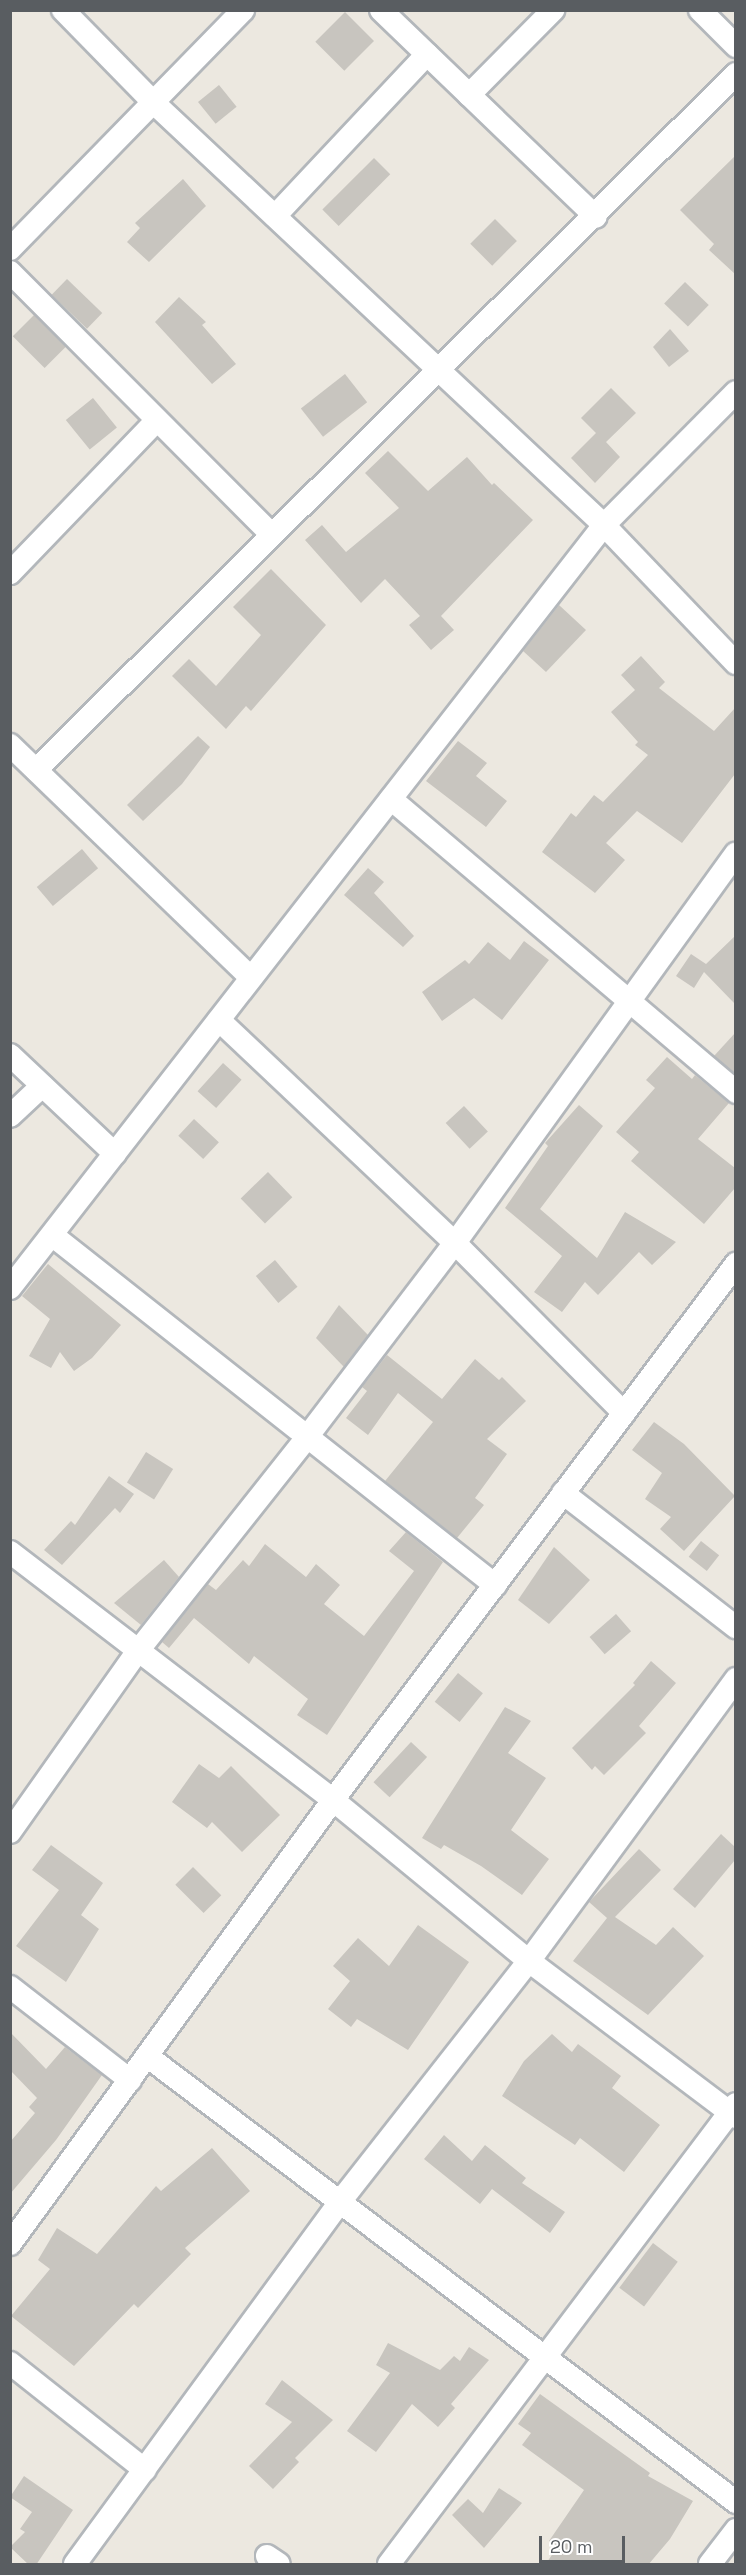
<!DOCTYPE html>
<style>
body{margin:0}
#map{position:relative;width:746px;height:2575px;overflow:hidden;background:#ece8e0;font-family:"Space Grotesk",sans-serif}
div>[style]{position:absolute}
.building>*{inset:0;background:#c8c5bf;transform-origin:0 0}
.roads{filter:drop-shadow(2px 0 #b3b7bb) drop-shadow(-2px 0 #b3b7bb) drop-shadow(0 2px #b3b7bb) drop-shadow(0 -2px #b3b7bb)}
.minor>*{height:22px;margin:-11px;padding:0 11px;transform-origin:11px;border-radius:11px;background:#fff}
span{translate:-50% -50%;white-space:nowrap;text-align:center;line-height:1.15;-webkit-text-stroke:4.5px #fff;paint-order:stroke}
.frame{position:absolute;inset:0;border:12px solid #595d61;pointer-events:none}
.scale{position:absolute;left:539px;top:2536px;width:86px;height:27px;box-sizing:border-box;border:3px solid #595d61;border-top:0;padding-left:8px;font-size:18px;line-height:21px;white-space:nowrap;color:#595d61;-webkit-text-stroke:4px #fff;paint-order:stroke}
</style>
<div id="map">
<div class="building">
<i style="left:345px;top:12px;width:41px;height:42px;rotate:45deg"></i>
<i style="left:219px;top:85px;width:28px;height:27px;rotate:51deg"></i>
<i style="clip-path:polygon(735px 156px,735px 274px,709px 250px,714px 244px,680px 210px)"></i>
<i style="left:374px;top:158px;width:23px;height:73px;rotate:45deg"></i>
<i style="clip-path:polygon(183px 179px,206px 206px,149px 262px,127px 242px,140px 228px,135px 223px)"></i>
<i style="left:495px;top:219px;width:31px;height:35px;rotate:45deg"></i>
<i style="left:67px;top:279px;width:49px;height:22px;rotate:44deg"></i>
<i style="left:685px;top:282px;width:33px;height:30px;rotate:44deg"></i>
<i style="clip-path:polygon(179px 297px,206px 322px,202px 325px,236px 364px,212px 384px,155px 322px)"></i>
<i style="left:34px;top:315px;width:45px;height:30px;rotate:45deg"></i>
<i style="clip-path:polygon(670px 329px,689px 351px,669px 367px,653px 347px)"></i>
<i style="left:345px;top:374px;width:36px;height:56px;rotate:52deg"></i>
<i style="clip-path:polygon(611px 388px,636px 413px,606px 442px,620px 457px,595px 483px,571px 458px,596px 433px,581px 418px)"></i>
<i style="left:93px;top:398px;width:38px;height:35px;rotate:51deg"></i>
<i style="clip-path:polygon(388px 451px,428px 491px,467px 457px,492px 485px,494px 483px,533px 520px,441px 616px,454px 630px,431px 650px,409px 625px,420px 616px,385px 579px,361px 603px,305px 540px,322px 525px,346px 552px,399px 508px,365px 473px)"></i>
<i style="clip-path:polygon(271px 569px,326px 625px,251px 711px,246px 706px,226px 729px,172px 676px,189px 659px,216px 686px,261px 635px,233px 607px)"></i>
<i style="clip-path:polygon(559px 605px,586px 630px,546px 672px,523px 651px)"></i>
<i style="clip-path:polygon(641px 656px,665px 682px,659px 688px,714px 731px,735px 708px,735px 774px,682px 843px,637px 811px,606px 843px,625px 860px,595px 893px,542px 852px,571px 813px,576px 817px,594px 795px,603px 802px,648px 755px,635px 745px,638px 742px,611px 712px,635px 690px,621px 675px)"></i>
<i style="clip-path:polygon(198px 736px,210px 747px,182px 784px,143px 821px,127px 805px)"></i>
<i style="clip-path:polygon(458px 741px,487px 763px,476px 776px,507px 801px,486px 827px,426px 781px)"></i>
<i style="left:82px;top:849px;width:25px;height:59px;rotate:50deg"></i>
<i style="clip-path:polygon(368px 868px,384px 882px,374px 893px,414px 936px,403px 947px,344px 895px)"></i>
<i style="clip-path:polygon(735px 936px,735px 1004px,704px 972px,694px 988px,676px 976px,691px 954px,706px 964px)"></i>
<i style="clip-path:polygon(524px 941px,549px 960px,502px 1020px,474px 998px,442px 1021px,422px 992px,465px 960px,469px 964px,488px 942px,510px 960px)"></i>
<i style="clip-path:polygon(735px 1033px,735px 1074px,714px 1056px)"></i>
<i style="clip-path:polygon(667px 1057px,692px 1079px,695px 1075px,729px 1103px,698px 1139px,735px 1168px,735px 1188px,704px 1224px,631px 1161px,639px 1152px,616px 1132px,655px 1088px,646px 1080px)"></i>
<i style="left:223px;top:1063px;width:25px;height:38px;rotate:42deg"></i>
<i style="clip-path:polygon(579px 1105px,603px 1126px,540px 1209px,597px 1258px,625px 1212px,676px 1242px,652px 1265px,639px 1252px,598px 1295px,585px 1282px,562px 1312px,534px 1292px,562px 1256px,505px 1208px,548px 1146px,545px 1143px)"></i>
<i style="left:464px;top:1106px;width:35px;height:25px;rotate:47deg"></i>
<i style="left:194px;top:1119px;width:34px;height:23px;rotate:43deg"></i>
<i style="left:268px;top:1172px;width:35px;height:38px;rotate:46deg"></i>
<i style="left:275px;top:1260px;width:35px;height:25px;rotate:50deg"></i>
<i style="clip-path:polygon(48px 1264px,121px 1325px,92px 1358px,74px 1371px,60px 1352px,51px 1368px,29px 1356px,50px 1319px,22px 1296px)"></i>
<i style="clip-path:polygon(339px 1305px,368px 1335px,344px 1367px,316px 1338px)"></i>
<i style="clip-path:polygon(387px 1355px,442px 1399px,475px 1359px,499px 1380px,502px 1377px,526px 1401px,487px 1439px,507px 1454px,475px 1498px,484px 1505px,457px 1538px,385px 1481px,433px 1422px,398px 1393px,368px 1435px,346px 1418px,367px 1391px,362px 1387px)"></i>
<i style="clip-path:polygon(654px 1422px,684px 1444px,735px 1496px,684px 1551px,660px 1529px,671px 1517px,645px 1499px,662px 1473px,632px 1450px)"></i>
<i style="left:146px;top:1452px;width:32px;height:36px;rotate:32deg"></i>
<i style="clip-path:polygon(109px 1476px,134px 1494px,120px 1513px,115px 1508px,62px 1565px,44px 1550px,71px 1521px,75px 1525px)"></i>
<i style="clip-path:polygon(406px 1532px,443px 1562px,327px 1735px,297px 1715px,308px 1699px,254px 1656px,249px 1664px,194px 1618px,169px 1648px,162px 1642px,208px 1584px,216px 1590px,243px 1560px,249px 1566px,265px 1544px,306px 1577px,316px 1564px,340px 1585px,324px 1604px,364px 1636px,414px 1571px,389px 1551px)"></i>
<i style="left:701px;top:1541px;width:23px;height:20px;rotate:38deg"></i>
<i style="clip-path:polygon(554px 1547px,590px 1580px,549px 1624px,518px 1600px)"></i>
<i style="clip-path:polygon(164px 1560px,179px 1577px,141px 1625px,114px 1603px)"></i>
<i style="left:616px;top:1614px;width:23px;height:35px;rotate:49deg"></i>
<i style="clip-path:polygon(651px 1661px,676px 1683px,639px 1726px,646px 1733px,604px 1775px,595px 1766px,592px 1770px,572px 1748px,635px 1685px,633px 1683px)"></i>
<i style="left:458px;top:1673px;width:32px;height:37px;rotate:39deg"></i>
<i style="clip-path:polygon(505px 1707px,531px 1721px,508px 1753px,546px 1778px,511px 1830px,549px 1859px,522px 1895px,481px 1866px,444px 1845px,441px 1849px,422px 1838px)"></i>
<i style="left:411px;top:1742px;width:22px;height:55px;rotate:43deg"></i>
<i style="clip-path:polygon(199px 1764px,219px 1778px,231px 1766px,280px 1815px,242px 1852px,212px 1822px,207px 1828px,172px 1802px)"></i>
<i style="clip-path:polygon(721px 1834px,735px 1847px,735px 1860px,695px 1908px,673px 1889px)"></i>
<i style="clip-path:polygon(51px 1845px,103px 1883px,81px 1915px,99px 1929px,66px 1982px,16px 1946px,59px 1890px,32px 1870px)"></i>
<i style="clip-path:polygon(639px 1849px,661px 1870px,615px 1917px,656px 1945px,673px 1927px,704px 1956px,648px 2015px,573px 1961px,607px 1918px,589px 1902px)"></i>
<i style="left:193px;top:1867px;width:40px;height:25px;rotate:45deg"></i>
<i style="clip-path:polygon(418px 1925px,469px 1962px,408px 2050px,357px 2019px,351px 2027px,328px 2009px,350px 1981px,333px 1966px,358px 1938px,389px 1966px)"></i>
<i style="clip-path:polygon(10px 2032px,46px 2069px,65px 2047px,102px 2075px,56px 2140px,10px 2194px,10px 2142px,35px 2113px,29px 2107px,37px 2098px,10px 2070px)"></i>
<i style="clip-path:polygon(552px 2034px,572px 2052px,578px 2044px,621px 2076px,612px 2088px,660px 2125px,624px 2172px,580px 2138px,575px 2145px,502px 2096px,524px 2061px)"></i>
<i style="clip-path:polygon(444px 2135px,472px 2161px,485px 2145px,526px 2178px,522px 2183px,565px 2212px,550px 2233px,492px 2189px,480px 2204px,424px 2159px)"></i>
<i style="clip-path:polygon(212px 2148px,250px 2191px,185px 2248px,191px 2254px,138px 2308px,134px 2304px,74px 2366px,11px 2316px,50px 2269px,38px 2260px,57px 2228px,97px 2254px,156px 2186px,161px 2191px)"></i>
<i style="left:653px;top:2243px;width:31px;height:56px;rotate:37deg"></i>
<i style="clip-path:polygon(388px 2343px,440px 2370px,454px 2356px,460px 2361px,469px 2347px,489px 2360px,451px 2404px,455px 2408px,438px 2427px,412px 2404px,376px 2452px,347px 2431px,390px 2373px,376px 2365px)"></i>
<i style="clip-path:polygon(282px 2380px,333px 2420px,295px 2458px,299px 2462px,273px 2489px,249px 2466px,292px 2422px,265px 2404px)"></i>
<i style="clip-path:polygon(540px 2394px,650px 2473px,648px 2476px,693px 2501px,670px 2539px,648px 2565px,545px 2565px,558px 2546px,549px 2541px,584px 2490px,522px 2445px,531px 2433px,518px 2424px)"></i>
<i style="clip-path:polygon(24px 2476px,73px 2510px,36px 2565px,29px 2565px,10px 2547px,25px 2532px,20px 2529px,32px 2512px,10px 2497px)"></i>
<i style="clip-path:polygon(499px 2488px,522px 2503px,484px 2548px,452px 2515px,468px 2499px,483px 2513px)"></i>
</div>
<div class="roads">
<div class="minor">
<i style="left:63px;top:10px;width:130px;rotate:45.6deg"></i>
<i style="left:154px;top:103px;width:617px;rotate:43.16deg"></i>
<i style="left:604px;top:525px;width:191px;rotate:46.3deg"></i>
<i style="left:381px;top:10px;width:298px;rotate:43.9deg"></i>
<i style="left:700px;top:10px;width:51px;rotate:45deg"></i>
<i style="left:469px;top:95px;width:120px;rotate:-45.3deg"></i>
<i style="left:275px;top:216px;width:222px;rotate:-46.8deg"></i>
<i style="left:10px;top:249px;width:334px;rotate:-45.7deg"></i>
<i style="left:10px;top:272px;width:371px;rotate:45.1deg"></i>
<i style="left:10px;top:573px;width:212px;rotate:-46.1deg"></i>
<i style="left:10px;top:745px;width:335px;rotate:44deg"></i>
<i style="left:36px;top:770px;width:987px;rotate:-44.84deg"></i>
<i style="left:391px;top:799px;width:453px;rotate:40.3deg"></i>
<i style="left:219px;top:1020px;width:325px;rotate:43.4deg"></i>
<i style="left:455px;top:1243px;width:240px;rotate:45.2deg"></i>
<i style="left:10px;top:1055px;width:144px;rotate:43.3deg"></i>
<i style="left:10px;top:1116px;width:44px;rotate:-43.2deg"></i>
<i style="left:52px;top:1235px;width:565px;rotate:38.31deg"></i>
<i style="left:10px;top:1288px;width:967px;rotate:-52.1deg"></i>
<i style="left:604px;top:525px;width:187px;rotate:-45.2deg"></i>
<i style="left:563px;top:1493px;width:219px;rotate:37.8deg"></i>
<i style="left:10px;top:1552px;width:407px;rotate:37.5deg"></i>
<i style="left:333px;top:1800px;width:254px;rotate:39.4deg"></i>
<i style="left:529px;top:1961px;width:259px;rotate:37deg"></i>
<i style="left:10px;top:1832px;width:220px;rotate:-54.8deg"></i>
<i style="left:137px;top:1652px;width:269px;rotate:-51.6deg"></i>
<i style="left:304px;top:1441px;width:249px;rotate:-52.7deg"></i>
<i style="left:455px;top:1243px;width:480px;rotate:-54.2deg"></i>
<i style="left:10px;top:1987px;width:152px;rotate:37.8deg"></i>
<i style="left:147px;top:2056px;width:739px;rotate:37.13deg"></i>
<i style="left:10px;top:2244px;width:549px;rotate:-53.96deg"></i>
<i style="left:333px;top:1800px;width:671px;rotate:-53.06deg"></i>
<i style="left:10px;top:2363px;width:172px;rotate:38.4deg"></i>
<i style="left:267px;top:2556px;width:14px;rotate:34deg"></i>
<i style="left:75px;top:2564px;width:447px;rotate:-53.8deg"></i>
<i style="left:339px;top:2203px;width:308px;rotate:-51.9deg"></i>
<i style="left:529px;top:1961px;width:350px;rotate:-53.7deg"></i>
<i style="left:389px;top:2564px;width:576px;rotate:-52.97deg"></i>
<i style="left:710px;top:2564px;width:43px;rotate:-52.6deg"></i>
</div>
</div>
<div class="frame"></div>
<div class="scale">20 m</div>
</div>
